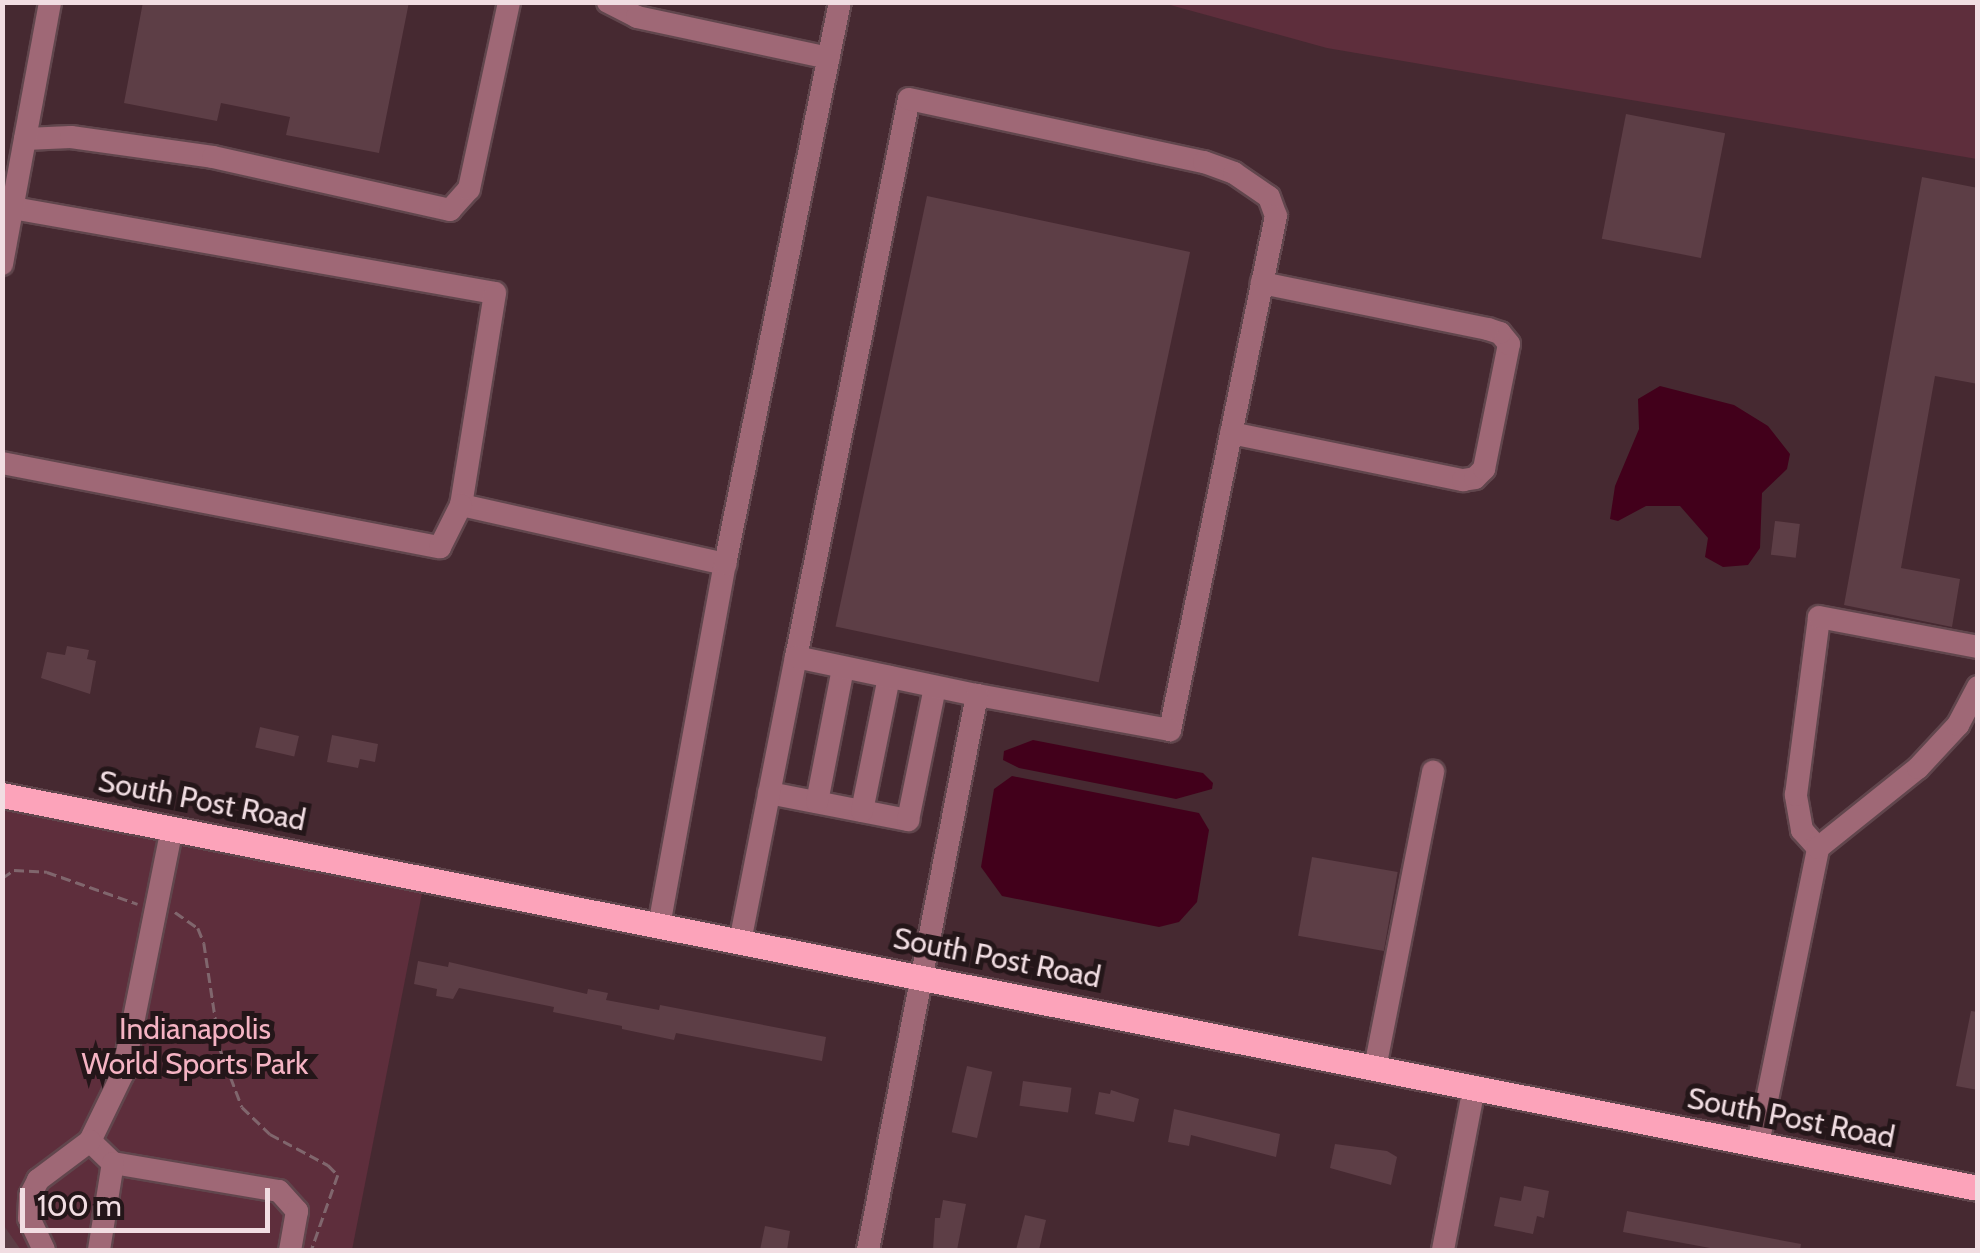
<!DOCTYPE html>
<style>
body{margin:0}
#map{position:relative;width:1980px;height:1253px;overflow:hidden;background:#462931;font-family:Cabin,sans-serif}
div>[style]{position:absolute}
.green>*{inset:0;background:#5e2e3c}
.water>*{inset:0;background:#42001b}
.building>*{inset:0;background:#5d3e46;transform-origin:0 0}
.path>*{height:2.5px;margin-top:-1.25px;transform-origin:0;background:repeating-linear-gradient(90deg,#80666d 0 10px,transparent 0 15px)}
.roads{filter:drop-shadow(2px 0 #61464d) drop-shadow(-2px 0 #61464d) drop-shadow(0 2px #61464d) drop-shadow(0 -2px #61464d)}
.minor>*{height:22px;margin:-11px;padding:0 11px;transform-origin:11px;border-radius:11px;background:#9f6876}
.major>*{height:25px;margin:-12.5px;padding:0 12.5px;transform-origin:12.5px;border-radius:12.5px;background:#fca3ba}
span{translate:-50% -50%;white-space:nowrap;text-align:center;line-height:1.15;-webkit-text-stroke:10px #241619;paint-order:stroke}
.street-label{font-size:30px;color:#f1dde2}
.park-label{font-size:30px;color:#f5b3c3}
.frame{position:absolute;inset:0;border:5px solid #f1dde2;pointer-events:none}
.scale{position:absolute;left:20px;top:1188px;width:250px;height:45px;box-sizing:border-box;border:5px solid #f1dde2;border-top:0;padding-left:12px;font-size:30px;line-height:35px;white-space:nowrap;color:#f1dde2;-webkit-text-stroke:8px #241619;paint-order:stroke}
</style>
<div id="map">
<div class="green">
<i style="clip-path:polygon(1163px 3px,1977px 3px,1977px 159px,1327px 48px)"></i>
<i style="clip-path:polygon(2px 806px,423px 888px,352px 1250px,3px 1250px)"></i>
</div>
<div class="water">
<i style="clip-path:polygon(1660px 386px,1734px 405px,1768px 426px,1790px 454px,1787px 469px,1762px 493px,1760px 548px,1748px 565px,1723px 567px,1705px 557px,1708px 538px,1680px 506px,1646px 506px,1618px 521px,1610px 519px,1615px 486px,1639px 429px,1638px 399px)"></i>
<i style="clip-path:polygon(1033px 740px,1203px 773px,1213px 783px,1212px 789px,1176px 799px,1019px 768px,1003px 760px,1004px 751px)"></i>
<i style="clip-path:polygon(1012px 776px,1199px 813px,1209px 830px,1197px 902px,1179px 922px,1159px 927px,1002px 896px,981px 867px,994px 789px)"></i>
</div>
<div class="building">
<i style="clip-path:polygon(143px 2px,409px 2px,379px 153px,286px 135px,290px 117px,221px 103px,217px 121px,124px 103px)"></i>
<i style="left:1626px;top:114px;width:101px;height:127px;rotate:11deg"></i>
<i style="clip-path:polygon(1922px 177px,1978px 188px,1978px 384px,1935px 376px,1901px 568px,1960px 579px,1952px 627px,1844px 605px)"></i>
<i style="left:927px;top:196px;width:269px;height:440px;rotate:12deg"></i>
<i style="left:1775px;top:521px;width:25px;height:34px;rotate:7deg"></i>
<i style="clip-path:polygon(67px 646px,89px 650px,87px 659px,96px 661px,90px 694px,41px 678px,47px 652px,65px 655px)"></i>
<i style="left:260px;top:727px;width:40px;height:21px;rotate:13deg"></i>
<i style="clip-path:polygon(332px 735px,378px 744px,375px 762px,360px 759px,358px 768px,327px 762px)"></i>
<i style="left:1312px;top:857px;width:87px;height:80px;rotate:10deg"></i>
<i style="clip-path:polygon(418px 961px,448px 967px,449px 962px,587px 994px,588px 989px,608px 993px,606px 1000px,659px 1010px,660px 1005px,826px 1037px,822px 1061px,676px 1033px,674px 1040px,622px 1029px,622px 1026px,553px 1012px,554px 1007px,459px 988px,453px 999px,436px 996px,437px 989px,414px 984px)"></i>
<i style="clip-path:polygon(1971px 1011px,1978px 1012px,1978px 1090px,1956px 1086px)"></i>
<i style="left:967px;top:1066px;width:26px;height:68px;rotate:13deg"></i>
<i style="left:1023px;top:1081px;width:49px;height:25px;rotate:8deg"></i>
<i style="clip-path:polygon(1111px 1090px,1139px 1099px,1134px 1122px,1095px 1114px,1099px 1092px,1110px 1094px)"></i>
<i style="clip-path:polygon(1174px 1109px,1280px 1134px,1276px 1157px,1191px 1135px,1189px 1146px,1168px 1142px)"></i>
<i style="clip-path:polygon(1335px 1144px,1387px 1151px,1397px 1157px,1391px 1185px,1330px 1168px)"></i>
<i style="clip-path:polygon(1524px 1186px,1549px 1191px,1544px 1218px,1537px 1216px,1533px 1234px,1494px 1226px,1500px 1197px,1521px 1201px)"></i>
<i style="clip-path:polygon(943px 1200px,966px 1204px,957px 1250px,933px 1250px,935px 1218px,940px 1218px)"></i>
<i style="clip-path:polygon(1627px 1211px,1801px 1244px,1800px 1250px,1721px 1250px,1623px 1232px)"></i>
<i style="clip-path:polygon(1025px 1215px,1046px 1220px,1039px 1250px,1016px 1250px)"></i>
<i style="clip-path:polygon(2px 1223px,21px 1250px,2px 1250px)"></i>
<i style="clip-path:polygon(765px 1226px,790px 1231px,787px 1250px,760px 1250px)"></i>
</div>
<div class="path">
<i style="left:2px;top:878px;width:14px;rotate:-34deg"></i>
<i style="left:14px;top:870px;width:33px;rotate:3deg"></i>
<i style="left:47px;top:872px;width:96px;rotate:19.4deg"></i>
<i style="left:175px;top:912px;width:28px;rotate:35deg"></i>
<i style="left:198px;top:928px;width:16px;rotate:68deg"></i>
<i style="left:204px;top:943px;width:107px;rotate:81.4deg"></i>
<i style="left:220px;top:1049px;width:62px;rotate:69.2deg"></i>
<i style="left:242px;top:1107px;width:39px;rotate:44deg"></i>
<i style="left:270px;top:1134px;width:66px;rotate:28.1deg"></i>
<i style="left:328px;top:1165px;width:14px;rotate:45deg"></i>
<i style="left:338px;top:1175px;width:78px;rotate:109.4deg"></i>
</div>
<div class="roads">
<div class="minor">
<i style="left:608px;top:2px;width:33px;rotate:27deg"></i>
<i style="left:637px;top:17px;width:196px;rotate:12.1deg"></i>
<i style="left:25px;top:139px;width:46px;rotate:-2.5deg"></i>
<i style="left:71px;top:137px;width:143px;rotate:8deg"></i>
<i style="left:213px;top:157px;width:243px;rotate:12.6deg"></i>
<i style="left:450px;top:210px;width:28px;rotate:-48deg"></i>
<i style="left:469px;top:189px;width:191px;rotate:-77.9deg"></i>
<i style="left:13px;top:208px;width:489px;rotate:10deg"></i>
<i style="left:495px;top:293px;width:215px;rotate:99.1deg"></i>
<i style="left:461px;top:505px;width:271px;rotate:12.6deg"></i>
<i style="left:2px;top:264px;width:266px;rotate:-79.6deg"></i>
<i style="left:1231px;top:433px;width:237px;rotate:11.5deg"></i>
<i style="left:1463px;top:480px;width:12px;rotate:-9deg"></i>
<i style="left:1475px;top:478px;width:13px;rotate:-45deg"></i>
<i style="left:1484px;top:469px;width:127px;rotate:-78.7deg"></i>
<i style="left:1509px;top:344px;width:14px;rotate:-129deg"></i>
<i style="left:1500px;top:333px;width:13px;rotate:-162deg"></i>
<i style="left:1488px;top:329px;width:231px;rotate:-168.5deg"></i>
<i style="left:2px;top:463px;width:446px;rotate:10.9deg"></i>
<i style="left:440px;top:547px;width:47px;rotate:-63.4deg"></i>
<i style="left:796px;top:657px;width:569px;rotate:-78.55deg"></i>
<i style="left:909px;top:99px;width:302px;rotate:12.1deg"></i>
<i style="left:1204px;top:162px;width:32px;rotate:20deg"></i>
<i style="left:1234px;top:173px;width:42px;rotate:34.4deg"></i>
<i style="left:1269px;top:197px;width:20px;rotate:70deg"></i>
<i style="left:1276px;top:216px;width:525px;rotate:101.65deg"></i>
<i style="left:1170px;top:730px;width:196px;rotate:-169.7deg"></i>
<i style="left:769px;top:793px;width:142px;rotate:11deg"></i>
<i style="left:908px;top:820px;width:136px;rotate:-78.5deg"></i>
<i style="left:817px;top:802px;width:136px;rotate:-79deg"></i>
<i style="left:862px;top:811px;width:137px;rotate:-78.6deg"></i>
<i style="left:172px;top:828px;width:250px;rotate:101.3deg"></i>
<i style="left:123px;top:1073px;width:76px;rotate:115.9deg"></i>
<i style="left:90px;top:1141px;width:32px;rotate:44deg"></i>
<i style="left:113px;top:1163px;width:168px;rotate:9.6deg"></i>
<i style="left:279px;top:1191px;width:27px;rotate:48deg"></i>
<i style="left:297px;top:1211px;width:40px;rotate:100deg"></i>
<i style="left:1818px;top:848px;width:24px;rotate:-132deg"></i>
<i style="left:1802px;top:830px;width:36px;rotate:-100deg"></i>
<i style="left:1796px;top:795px;width:179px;rotate:-82.6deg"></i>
<i style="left:1819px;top:617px;width:162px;rotate:10.7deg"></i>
<i style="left:659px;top:926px;width:368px;rotate:-79.7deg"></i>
<i style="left:725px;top:564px;width:574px;rotate:-78.44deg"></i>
<i style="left:740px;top:942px;width:290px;rotate:-78.9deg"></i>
<i style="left:796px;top:657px;width:185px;rotate:11.9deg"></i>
<i style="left:977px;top:695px;width:566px;rotate:101.11deg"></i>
<i style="left:1375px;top:1068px;width:302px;rotate:-78.9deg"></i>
<i style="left:1758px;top:1144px;width:302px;rotate:-78.5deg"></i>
<i style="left:1818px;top:848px;width:128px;rotate:-38.7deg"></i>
<i style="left:1918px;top:768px;width:59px;rotate:-47.1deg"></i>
<i style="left:1958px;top:725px;width:43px;rotate:-62.2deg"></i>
<i style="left:44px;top:1250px;width:35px;rotate:-115deg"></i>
<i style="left:29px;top:1218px;width:22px;rotate:-87deg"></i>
<i style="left:30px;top:1196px;width:18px;rotate:-63deg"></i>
<i style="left:38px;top:1180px;width:65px;rotate:-36.9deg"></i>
<i style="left:99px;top:1250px;width:88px;rotate:-80.9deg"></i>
<i style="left:1443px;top:1250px;width:165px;rotate:-79.2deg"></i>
</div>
<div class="major">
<i style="left:2px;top:795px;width:2015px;rotate:11.25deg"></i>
</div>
</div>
<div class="street-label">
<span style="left:202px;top:801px;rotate:11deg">South Post Road</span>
<span style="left:997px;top:958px;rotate:11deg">South Post Road</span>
<span style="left:1791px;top:1118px;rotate:11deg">South Post Road</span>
</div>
<div class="park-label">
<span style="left:195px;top:1046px">Indianapolis<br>World Sports Park</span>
</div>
<div class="frame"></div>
<div class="scale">100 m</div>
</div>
